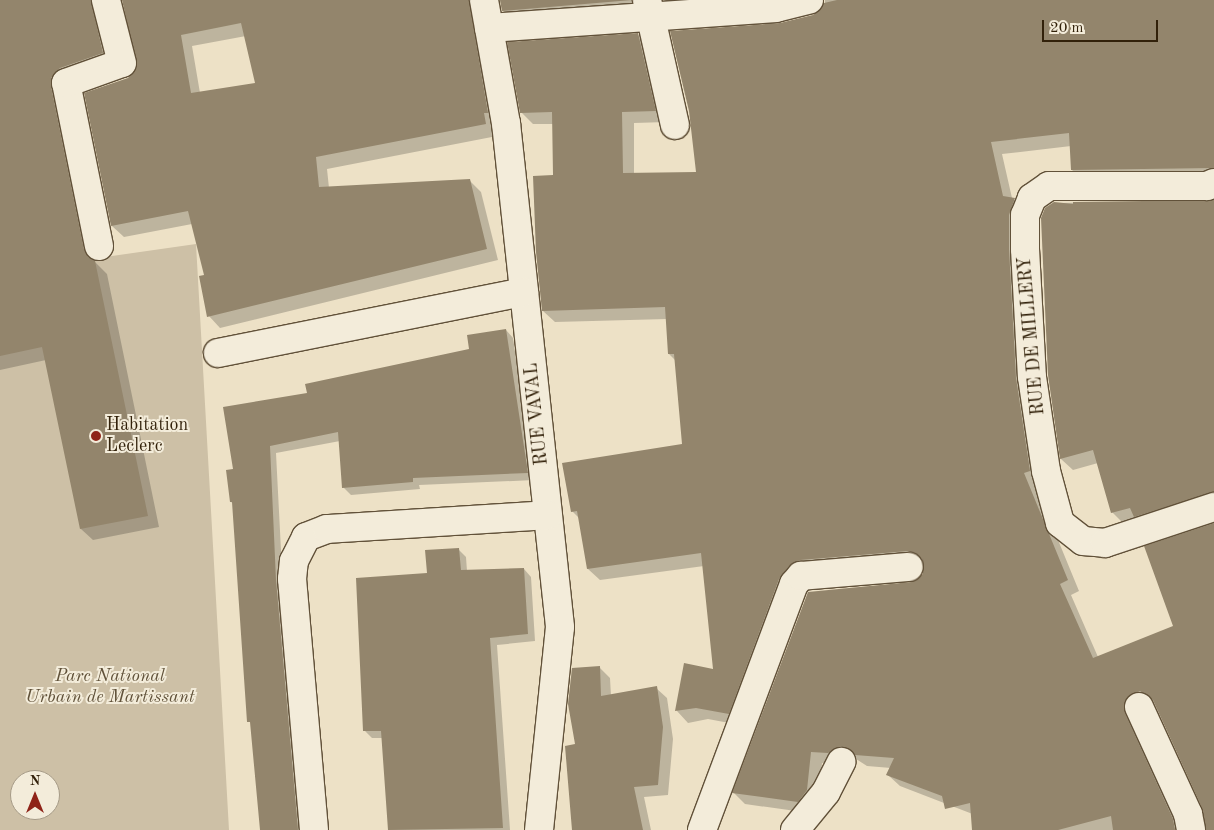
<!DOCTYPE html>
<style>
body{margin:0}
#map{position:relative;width:1214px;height:830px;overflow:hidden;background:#ede1c6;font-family:"Old Standard TT",serif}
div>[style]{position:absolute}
.green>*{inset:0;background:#cdc0a6}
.shadow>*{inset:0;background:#0003}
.building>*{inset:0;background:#93856c}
.roads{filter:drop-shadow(1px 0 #615139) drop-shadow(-1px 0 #615139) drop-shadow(0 1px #615139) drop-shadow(0 -1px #615139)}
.minor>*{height:28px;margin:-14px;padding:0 14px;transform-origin:14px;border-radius:14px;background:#f3ecda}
.dots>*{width:14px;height:14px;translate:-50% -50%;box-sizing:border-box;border:2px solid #f3ecda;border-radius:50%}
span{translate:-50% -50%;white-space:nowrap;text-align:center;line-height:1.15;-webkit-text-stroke:4px #f3ecda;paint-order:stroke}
.street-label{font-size:18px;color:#32210a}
.poi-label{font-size:18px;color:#32210a}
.left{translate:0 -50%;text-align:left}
.park-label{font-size:18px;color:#605139;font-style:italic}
.north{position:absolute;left:10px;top:770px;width:50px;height:50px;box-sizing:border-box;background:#f3ecda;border:1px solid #a69b87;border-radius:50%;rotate:0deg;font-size:14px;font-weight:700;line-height:20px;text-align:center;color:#32210a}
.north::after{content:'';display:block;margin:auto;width:18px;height:22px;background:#8f2418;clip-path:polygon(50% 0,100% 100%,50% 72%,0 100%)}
.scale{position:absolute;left:1042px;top:20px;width:116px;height:22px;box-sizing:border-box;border:2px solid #32210a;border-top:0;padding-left:6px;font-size:15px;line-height:18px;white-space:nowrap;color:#32210a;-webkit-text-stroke:4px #f3ecda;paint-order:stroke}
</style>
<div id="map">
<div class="green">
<i style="clip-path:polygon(evenodd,196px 244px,229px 830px,0 830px,0 272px,196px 244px,20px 780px,50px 780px,50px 810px,20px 810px,20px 780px)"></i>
</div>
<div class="shadow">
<i style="clip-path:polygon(0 0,110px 0,114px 65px,62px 99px,95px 262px,107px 274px,159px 527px,93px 540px,81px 529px,46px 360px,0 370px)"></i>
<i style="clip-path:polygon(evenodd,123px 0,486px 0,497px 136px,327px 169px,329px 188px,469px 180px,481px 192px,498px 260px,220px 328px,209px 316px,206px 276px,192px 224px,124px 237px,112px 226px,128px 79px,135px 74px,138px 60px,123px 0,246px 36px,257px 84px,200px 93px,192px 46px,246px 36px)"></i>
<i style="clip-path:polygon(500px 0,648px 0,643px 14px,515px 23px,503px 11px)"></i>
<i style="clip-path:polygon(665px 0,806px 0,676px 11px)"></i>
<i style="clip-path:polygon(825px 0,1214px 0,1214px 182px,1084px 182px,1072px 170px,1071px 146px,1002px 154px,1012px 198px,1026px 210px,1041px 483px,1035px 484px,1079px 591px,1071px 595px,1098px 657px,1175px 626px,1214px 525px,1214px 830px,1206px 830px,1204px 807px,1154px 703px,1144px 704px,1184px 830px,1014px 830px,900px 786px,888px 775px,891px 768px,867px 766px,853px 757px,841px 765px,822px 763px,819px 802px,810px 813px,745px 804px,734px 793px,911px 584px,924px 575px,924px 564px,812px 572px,740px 725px,708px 719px,688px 723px,677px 711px,685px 665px,714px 670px,704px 566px,600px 580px,588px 569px,579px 518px,572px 511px,683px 445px,676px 361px,669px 354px,667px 319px,555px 322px,543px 311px,554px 176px,554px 124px,533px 124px,521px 112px,638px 35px,650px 46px,667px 122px,634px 123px,634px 174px,697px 173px,777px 25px,813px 16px,825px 4px)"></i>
<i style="clip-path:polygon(1214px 201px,1214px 506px,1124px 524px,1112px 512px,1098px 463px,1073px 470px,1061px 459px,1049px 375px,1042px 218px,1054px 203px)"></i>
<i style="clip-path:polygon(506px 330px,513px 338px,534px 480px,419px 485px,420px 489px,351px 495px,343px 487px,340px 441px,276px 453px,283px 589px,306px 830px,261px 830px,234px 504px,231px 502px,235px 470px,308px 394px,471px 350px)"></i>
<i style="clip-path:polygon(458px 549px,466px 557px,467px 571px,524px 569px,531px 577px,535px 641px,497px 645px,510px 830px,389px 830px,383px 738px,372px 738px,365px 731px,428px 574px)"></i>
<i style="clip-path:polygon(599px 667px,610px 678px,611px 696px,656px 688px,667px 698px,673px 739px,668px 795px,644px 797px,651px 830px,573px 830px,576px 745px)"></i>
</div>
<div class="building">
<i style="clip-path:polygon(0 0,91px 0,103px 53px,60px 68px,51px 78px,51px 86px,84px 249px,88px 257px,95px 261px,148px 516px,80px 529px,42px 347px,0 356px)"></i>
<i style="clip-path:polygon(evenodd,122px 0,469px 0,488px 113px,484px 113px,486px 124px,316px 157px,319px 187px,470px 179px,487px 249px,207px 317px,199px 276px,204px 275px,188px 211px,111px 226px,84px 93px,128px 78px,137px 67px,122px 0,241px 23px,255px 83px,191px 93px,181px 35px,241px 23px)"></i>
<i style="clip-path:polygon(500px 0,632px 0,502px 11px)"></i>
<i style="clip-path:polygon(837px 0,1214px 0,1214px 168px,1071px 170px,1069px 133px,991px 142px,1003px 196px,1015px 198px,1009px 215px,1009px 249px,1016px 378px,1030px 471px,1024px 473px,1068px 580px,1060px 584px,1093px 658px,1173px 626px,1144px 546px,1214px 523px,1214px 830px,1206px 830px,1202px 808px,1153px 700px,1140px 691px,1127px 698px,1125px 713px,1173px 819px,1175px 830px,1113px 830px,1111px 816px,1058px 830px,972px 830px,970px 803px,945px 809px,942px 796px,886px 775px,894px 758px,855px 755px,841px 746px,828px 753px,811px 752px,807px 790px,798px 802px,732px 793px,808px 592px,911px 582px,923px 574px,922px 559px,908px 551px,800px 560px,789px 566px,779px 579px,729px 714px,696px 708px,675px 711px,684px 663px,713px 669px,701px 553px,587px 569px,577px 511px,571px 512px,562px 463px,682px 444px,674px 354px,668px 354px,665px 307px,542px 311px,536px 252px,533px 176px,553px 175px,552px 112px,520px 113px,507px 42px,638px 33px,656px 111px,622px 112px,623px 173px,696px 172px,689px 111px,670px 31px,780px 23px,813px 15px,824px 3px)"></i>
<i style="clip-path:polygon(1214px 200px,1214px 492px,1134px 517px,1130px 508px,1111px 513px,1093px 450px,1060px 459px,1048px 375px,1041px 218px,1045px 208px,1054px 202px,1073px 204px,1073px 202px)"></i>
<i style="clip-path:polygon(506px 329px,528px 473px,413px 478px,413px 482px,342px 488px,338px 432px,270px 446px,276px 580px,298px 830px,260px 830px,250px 722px,247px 722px,232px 502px,230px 502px,226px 470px,233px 469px,223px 407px,307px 393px,305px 384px,469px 349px,467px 335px)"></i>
<i style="clip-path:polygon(459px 548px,461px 570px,524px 568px,528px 634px,490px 638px,503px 828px,388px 830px,381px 731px,363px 731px,356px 578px,427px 573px,425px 550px)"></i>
<i style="clip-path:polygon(600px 666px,601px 696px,657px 686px,663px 727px,658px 785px,634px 787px,643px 830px,572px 830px,565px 746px,575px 744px,568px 704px,572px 668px)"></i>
</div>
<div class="roads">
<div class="minor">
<i style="left:484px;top:0;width:125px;rotate:79.9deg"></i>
<i style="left:506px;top:123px;width:507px;rotate:83.88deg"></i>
<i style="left:560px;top:627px;width:204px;rotate:95.9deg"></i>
<i style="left:647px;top:0;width:128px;rotate:77.4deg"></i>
<i style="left:489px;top:28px;width:288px;rotate:-4deg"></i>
<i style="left:776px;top:8px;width:34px;rotate:-14deg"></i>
<i style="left:1214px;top:183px;width:8px;rotate:157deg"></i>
<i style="left:1207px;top:186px;width:158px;rotate:180deg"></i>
<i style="left:1049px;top:186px;width:21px;rotate:145deg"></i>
<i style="left:1032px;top:198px;width:18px;rotate:112deg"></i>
<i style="left:1025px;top:215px;width:34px;rotate:90deg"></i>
<i style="left:1025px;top:249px;width:128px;rotate:86.9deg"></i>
<i style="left:1032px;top:377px;width:95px;rotate:81.5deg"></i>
<i style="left:1046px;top:471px;width:54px;rotate:74.9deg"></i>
<i style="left:1060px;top:523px;width:29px;rotate:38deg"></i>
<i style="left:1083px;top:541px;width:22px;rotate:5deg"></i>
<i style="left:1105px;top:543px;width:115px;rotate:-18.3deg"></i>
<i style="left:99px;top:246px;width:166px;rotate:-101.4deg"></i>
<i style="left:66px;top:83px;width:59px;rotate:-19.7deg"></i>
<i style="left:122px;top:63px;width:65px;rotate:-104.3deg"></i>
<i style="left:218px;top:353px;width:312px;rotate:-11.3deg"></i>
<i style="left:1139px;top:707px;width:118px;rotate:65.4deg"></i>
<i style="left:1188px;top:814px;width:16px;rotate:79deg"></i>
<i style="left:314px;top:830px;width:252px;rotate:-95deg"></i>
<i style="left:292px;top:579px;width:18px;rotate:-84deg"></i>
<i style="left:294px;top:561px;width:27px;rotate:-63deg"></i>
<i style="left:306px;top:537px;width:22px;rotate:-21deg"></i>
<i style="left:327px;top:529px;width:221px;rotate:-3.6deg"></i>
<i style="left:702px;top:830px;width:263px;rotate:-69.5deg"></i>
<i style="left:794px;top:584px;width:11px;rotate:-49deg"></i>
<i style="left:801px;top:576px;width:108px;rotate:-4.8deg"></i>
<i style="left:795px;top:830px;width:49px;rotate:-50.8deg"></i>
<i style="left:826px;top:792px;width:34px;rotate:-63deg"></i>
</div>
</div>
<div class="dots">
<i style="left:96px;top:436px;background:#8f2418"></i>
</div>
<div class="street-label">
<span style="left:1032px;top:336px;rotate:-95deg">RUE DE MILLERY</span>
<span style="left:537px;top:414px;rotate:-96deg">RUE VAVAL</span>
</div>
<div class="poi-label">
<span class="left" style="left:106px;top:436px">Habitation<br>Leclerc</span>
</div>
<div class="park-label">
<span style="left:110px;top:687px">Parc National<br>Urbain de Martissant</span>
</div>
<div class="north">N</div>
<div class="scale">20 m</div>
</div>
